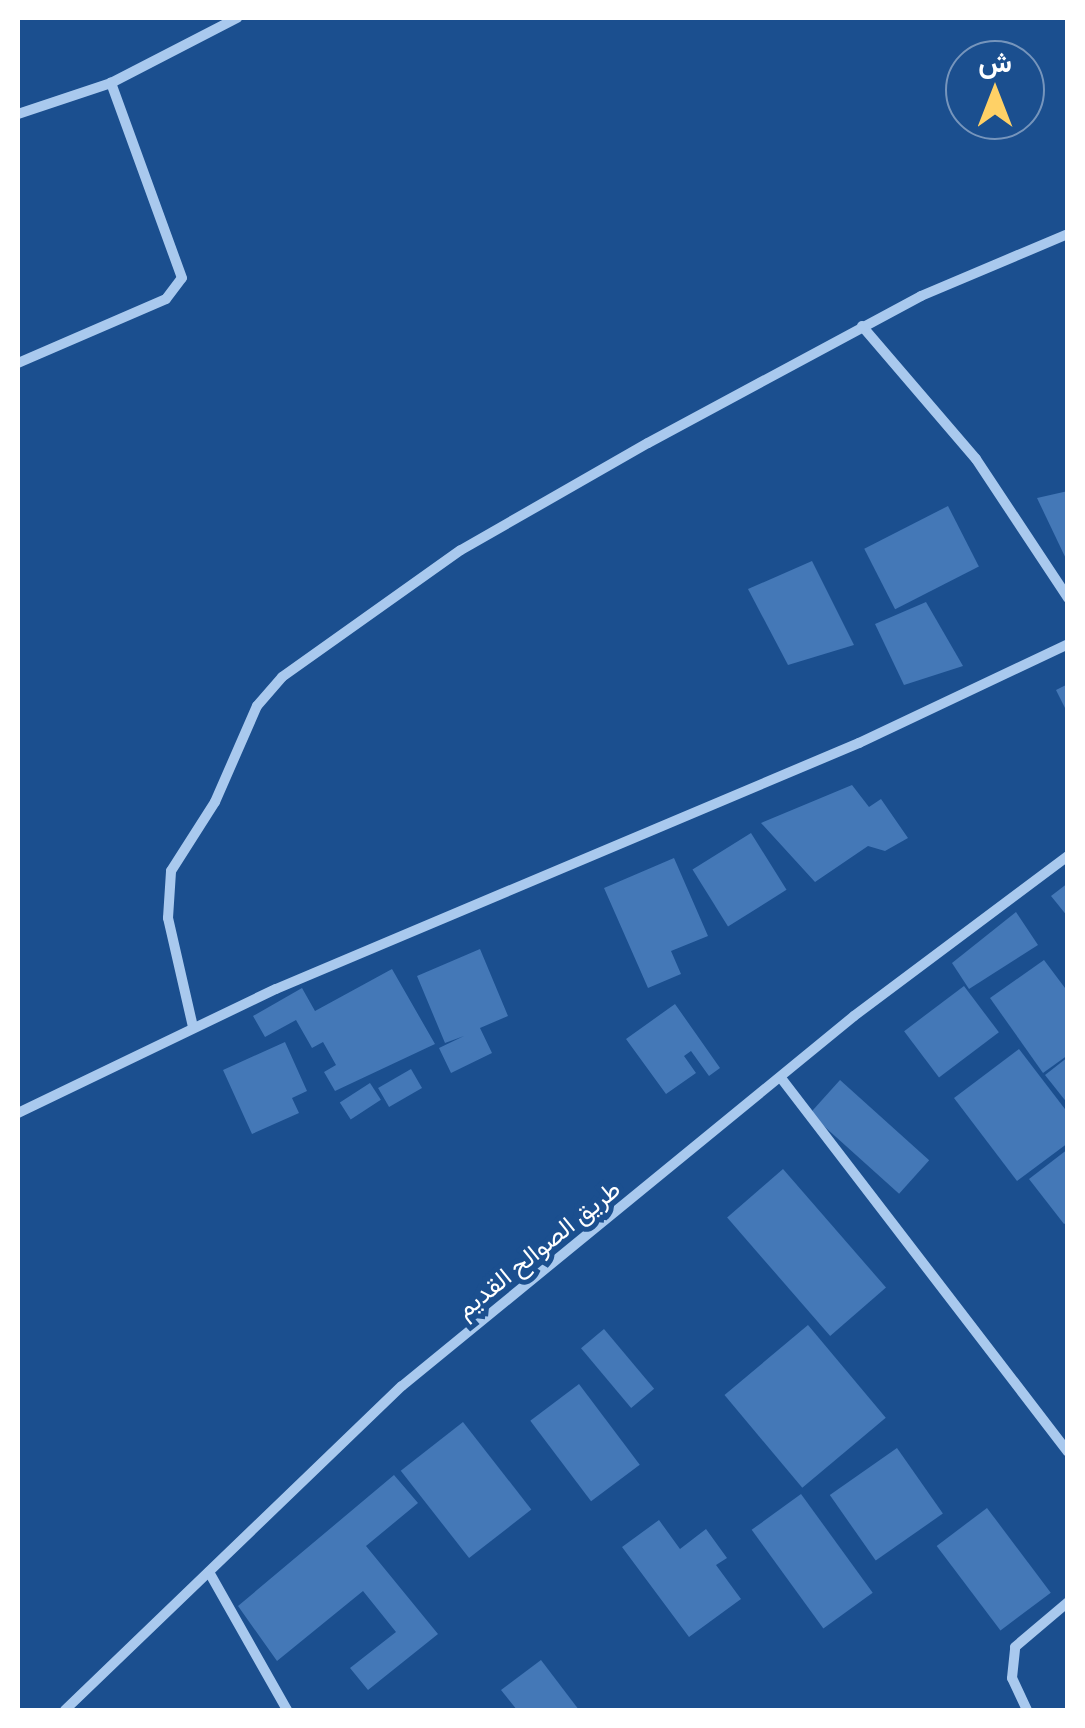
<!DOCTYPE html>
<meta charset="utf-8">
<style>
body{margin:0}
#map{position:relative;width:1085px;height:1728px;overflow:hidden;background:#1b4f8f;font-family:Ubuntu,Vazirmatn,sans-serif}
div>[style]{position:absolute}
.building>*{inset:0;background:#4478b7;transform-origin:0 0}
.minor>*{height:10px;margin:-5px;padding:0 5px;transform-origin:5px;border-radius:5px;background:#a9c9ee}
span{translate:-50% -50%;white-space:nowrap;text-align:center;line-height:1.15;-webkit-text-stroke:10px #1b4f8f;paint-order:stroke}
.street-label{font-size:25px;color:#fff}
.frame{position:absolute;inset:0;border:20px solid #fff;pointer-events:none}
.north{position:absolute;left:945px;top:40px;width:100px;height:100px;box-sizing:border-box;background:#1b4f8f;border:2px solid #7695bc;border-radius:50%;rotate:0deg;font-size:28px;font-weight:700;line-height:40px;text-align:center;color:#fff}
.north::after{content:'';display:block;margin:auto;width:35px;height:45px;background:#ffd166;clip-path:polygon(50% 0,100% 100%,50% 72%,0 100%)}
</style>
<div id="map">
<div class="building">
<i style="clip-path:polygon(1068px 491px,1068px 563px,1037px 498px)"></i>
<i style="left:948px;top:506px;width:68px;height:94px;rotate:63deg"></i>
<i style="clip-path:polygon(812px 561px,854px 645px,788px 665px,748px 589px)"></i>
<i style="clip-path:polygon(926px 602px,963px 666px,904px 685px,875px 624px)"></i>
<i style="clip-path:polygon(1068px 684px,1068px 714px,1056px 690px)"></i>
<i style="clip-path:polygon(852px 785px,869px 807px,881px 799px,908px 838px,885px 851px,868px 846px,815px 882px,761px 823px)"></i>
<i style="left:751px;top:833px;width:67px;height:69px;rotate:58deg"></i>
<i style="clip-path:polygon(674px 858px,708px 936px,671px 951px,681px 974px,648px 988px,604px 888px)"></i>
<i style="clip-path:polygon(1068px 883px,1068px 917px,1051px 896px)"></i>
<i style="clip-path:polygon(1016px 912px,1038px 945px,969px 989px,952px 963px)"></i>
<i style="clip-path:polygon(480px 949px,508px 1016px,480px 1028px,492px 1053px,451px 1073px,439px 1048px,464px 1036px,445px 1043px,417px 976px)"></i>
<i style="clip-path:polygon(1044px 960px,1068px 992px,1068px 1055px,1043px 1073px,990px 998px)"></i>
<i style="clip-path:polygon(392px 969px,435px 1044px,335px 1091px,324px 1072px,336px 1065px,323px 1042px,312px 1048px,296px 1020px,265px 1037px,253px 1016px,302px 988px,315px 1011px)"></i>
<i style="left:964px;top:986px;width:58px;height:75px;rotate:53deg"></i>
<i style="clip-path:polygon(675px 1004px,720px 1068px,709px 1076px,691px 1051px,684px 1056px,696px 1073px,666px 1094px,626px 1039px)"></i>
<i style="clip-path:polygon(285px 1042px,307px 1091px,292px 1098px,299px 1113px,252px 1134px,223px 1070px)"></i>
<i style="clip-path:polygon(1019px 1049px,1068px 1113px,1068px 1143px,1017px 1181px,954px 1098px)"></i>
<i style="clip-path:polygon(1068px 1057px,1068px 1104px,1045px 1075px)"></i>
<i style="left:411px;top:1069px;width:22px;height:38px;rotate:60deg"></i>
<i style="left:840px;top:1080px;width:120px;height:45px;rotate:42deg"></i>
<i style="left:370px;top:1083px;width:20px;height:36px;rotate:57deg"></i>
<i style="clip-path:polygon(1068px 1149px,1068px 1222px,1064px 1224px,1029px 1179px)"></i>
<i style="left:783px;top:1169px;width:157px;height:74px;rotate:49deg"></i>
<i style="left:808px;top:1325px;width:121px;height:109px;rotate:50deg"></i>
<i style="left:604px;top:1329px;width:78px;height:30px;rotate:50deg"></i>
<i style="left:579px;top:1384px;width:101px;height:61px;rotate:53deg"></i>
<i style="left:463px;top:1422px;width:111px;height:79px;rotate:52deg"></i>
<i style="left:897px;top:1448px;width:80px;height:82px;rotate:55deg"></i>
<i style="clip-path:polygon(394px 1475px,418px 1503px,366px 1546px,438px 1634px,368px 1690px,350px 1668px,396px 1632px,363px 1591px,277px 1661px,238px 1606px)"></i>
<i style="left:801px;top:1494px;width:122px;height:61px;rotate:54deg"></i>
<i style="left:987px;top:1508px;width:106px;height:63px;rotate:53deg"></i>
<i style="clip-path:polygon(659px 1520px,680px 1549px,706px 1529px,727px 1558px,716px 1565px,741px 1599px,689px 1637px,622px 1547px)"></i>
<i style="clip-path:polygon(541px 1660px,579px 1710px,517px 1710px,501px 1690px)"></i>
</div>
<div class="minor">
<i style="left:18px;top:114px;width:98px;rotate:-18.4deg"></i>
<i style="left:111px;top:83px;width:142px;rotate:-27.3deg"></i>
<i style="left:862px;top:326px;width:175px;rotate:49.4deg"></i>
<i style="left:976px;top:459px;width:167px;rotate:56.5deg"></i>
<i style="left:18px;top:363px;width:161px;rotate:-23.4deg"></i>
<i style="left:166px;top:299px;width:26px;rotate:-53deg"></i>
<i style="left:182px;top:278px;width:208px;rotate:-110deg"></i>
<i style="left:193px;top:1027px;width:112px;rotate:-102.9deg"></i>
<i style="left:168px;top:918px;width:47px;rotate:-86.3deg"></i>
<i style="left:171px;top:871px;width:82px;rotate:-57.5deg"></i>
<i style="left:215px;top:802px;width:105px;rotate:-66.4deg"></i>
<i style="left:257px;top:706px;width:38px;rotate:-49deg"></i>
<i style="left:282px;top:677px;width:219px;rotate:-35.4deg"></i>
<i style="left:461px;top:550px;width:215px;rotate:-29.8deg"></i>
<i style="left:648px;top:443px;width:310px;rotate:-28.3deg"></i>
<i style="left:921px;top:296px;width:160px;rotate:-22.9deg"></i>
<i style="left:781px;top:1078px;width:471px;rotate:52.5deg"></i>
<i style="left:18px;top:1113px;width:286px;rotate:-25.7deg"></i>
<i style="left:276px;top:989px;width:633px;rotate:-22.88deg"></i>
<i style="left:859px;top:743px;width:231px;rotate:-25.3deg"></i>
<i style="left:209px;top:1572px;width:159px;rotate:60.5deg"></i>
<i style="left:65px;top:1710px;width:467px;rotate:-43.9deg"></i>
<i style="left:402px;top:1386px;width:584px;rotate:-39.3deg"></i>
<i style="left:854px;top:1016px;width:267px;rotate:-36.8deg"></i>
<i style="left:1027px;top:1710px;width:35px;rotate:-115deg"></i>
<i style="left:1012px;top:1678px;width:31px;rotate:-84deg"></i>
<i style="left:1015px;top:1647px;width:70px;rotate:-40.3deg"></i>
</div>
<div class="street-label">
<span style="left:538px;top:1249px;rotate:-39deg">طريق الصوالح القديم</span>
</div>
<div class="frame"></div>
<div class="north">ش</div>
</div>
